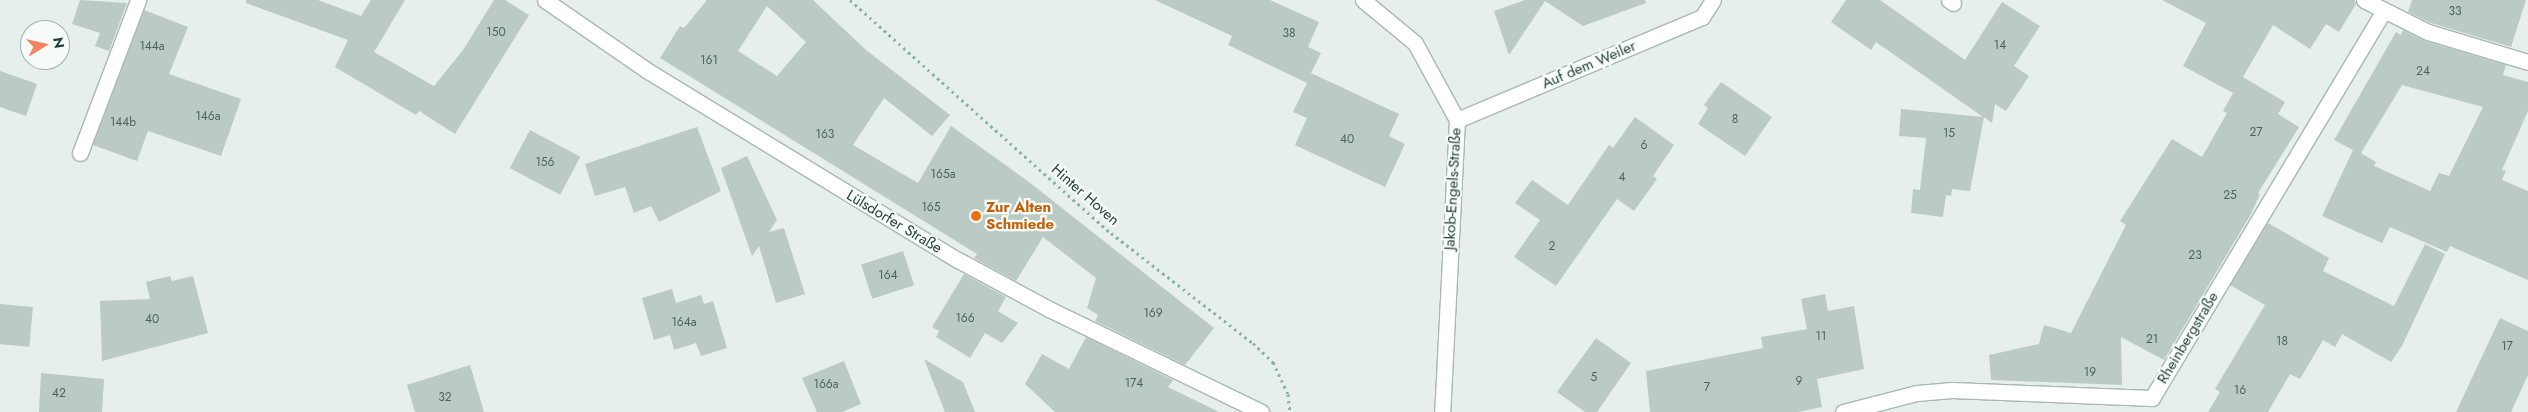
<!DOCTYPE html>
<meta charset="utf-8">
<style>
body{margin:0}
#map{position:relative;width:2528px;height:412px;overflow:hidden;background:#e6efeb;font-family:Jost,sans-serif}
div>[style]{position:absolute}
.building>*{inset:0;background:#bbcac4;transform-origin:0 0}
.path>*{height:3px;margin-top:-1.5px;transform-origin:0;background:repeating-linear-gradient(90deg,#86b3a5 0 2.5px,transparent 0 6.5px)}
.roads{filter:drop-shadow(1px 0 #a8b8b2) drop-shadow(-1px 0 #a8b8b2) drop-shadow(0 1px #a8b8b2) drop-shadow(0 -1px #a8b8b2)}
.minor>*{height:15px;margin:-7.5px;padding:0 7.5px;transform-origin:7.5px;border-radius:7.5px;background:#fff}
.dots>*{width:14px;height:14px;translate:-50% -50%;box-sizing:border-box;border:2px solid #f7fbf9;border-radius:50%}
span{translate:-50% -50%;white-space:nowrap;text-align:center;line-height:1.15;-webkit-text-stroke:4.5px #f7fbf9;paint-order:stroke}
.number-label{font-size:12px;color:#4a645c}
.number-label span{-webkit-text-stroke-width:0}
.street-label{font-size:15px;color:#24423a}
.food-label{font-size:15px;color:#c56008;font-weight:700}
.left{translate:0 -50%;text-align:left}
.north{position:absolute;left:20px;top:20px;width:50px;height:50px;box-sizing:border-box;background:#f7fbf9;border:1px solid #a3b1ad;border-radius:50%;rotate:81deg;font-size:14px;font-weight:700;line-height:20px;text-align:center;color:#24423a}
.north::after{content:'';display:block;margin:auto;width:18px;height:22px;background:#f4845f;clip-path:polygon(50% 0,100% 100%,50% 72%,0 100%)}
</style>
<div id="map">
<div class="building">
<i style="clip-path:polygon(80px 0,127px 3px,109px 51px,95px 46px,100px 33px,72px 24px)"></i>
<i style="clip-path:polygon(246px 0,318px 0,361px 16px,371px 0,405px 0,374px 52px,434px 86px,463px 50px,494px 0,505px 0,529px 15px,455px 134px,419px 111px,416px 115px,335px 67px,348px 40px,246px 3px)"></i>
<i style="clip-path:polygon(evenodd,707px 0,813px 0,866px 50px,950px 115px,932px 136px,884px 98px,853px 145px,918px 183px,951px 126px,1029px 182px,1214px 328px,1185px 365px,1095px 321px,1098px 315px,1087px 308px,1096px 278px,1043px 237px,1016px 281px,974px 258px,977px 254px,660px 58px,680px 26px,684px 28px,707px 0,767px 6px,806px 42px,777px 76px,738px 51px,767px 6px)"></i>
<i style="clip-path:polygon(1155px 0,1270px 0,1319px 22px,1308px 47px,1321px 53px,1311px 73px,1399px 114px,1389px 136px,1405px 144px,1385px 187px,1295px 145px,1307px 118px,1293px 112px,1307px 83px,1228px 45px,1232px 36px)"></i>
<i style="clip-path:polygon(1525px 0,1645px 0,1646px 3px,1583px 26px,1545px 1px,1509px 55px,1494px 11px)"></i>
<i style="clip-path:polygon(1846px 0,1880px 0,1965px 60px,2002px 2px,2040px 26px,2014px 66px,2029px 76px,2006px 111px,1995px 104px,1992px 123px,1984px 117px,1970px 191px,1952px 189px,1951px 196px,1946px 195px,1943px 217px,1911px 213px,1913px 189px,1920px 190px,1926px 138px,1899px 136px,1901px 109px,1983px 117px,1876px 42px,1871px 50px,1831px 22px)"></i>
<i style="clip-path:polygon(2162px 0,2355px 0,2356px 4px,2339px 32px,2326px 24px,2310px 49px,2273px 25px,2243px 77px,2285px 102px,2278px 114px,2299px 127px,2258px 193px,2260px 194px,2251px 214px,2164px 360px,2121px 337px,2122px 385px,1991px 380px,1989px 355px,2039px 344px,2044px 325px,2071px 333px,2126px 225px,2120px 221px,2172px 139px,2202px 157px,2227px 113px,2223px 111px,2240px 81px,2233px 93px,2183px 66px,2206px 23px)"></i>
<i style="clip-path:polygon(2412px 0,2526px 0,2511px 47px,2431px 23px,2408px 12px)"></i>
<i style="clip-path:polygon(144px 10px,188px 27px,169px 74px,241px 99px,221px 156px,148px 131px,137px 161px,93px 145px)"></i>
<i style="clip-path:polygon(evenodd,2403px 30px,2425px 41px,2506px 65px,2503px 75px,2528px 82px,2528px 111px,2502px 170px,2506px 171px,2502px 180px,2528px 191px,2528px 280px,2450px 246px,2447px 252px,2390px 227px,2382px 243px,2322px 216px,2353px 150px,2334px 140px,2396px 32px,2401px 35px,2403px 30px,2402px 85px,2483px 107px,2449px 176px,2439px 173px,2430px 191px,2374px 166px,2376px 162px,2361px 153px,2402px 85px)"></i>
<i style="clip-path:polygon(0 71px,37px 84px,26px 116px,0 107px)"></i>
<i style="clip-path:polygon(1721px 82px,1772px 117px,1745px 156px,1698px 124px,1708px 108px,1704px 105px)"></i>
<i style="clip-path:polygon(1635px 117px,1674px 145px,1653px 176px,1657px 179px,1634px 211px,1617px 199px,1556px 286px,1514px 257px,1540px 220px,1515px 203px,1532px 180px,1568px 205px,1609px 145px,1613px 148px)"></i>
<i style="clip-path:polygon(697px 127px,721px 191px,659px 222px,651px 206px,634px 213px,625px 187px,595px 196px,585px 164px)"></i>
<i style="left:530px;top:130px;width:57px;height:43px;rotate:28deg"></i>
<i style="clip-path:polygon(747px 156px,777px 220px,769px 232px,784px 228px,805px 294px,776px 303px,759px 246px,752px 256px,721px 168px)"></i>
<i style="clip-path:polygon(2268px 223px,2329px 258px,2323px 271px,2394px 306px,2425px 244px,2445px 254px,2402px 346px,2391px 362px,2342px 334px,2335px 347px,2323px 340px,2300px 379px,2290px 374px,2268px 412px,2208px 412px,2220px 392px,2215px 389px,2265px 305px,2230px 285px)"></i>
<i style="left:903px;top:251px;width:36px;height:44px;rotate:72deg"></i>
<i style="clip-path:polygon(964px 274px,1006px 297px,998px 311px,1018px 323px,1002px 343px,985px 333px,970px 358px,936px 337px,939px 331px,932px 327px)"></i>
<i style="clip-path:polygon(170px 276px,172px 281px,193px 276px,208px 333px,102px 361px,100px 301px,150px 299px,146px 282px)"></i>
<i style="clip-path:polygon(672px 289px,676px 303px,701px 295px,704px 304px,713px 301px,727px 348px,701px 356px,696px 343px,674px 350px,670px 335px,654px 340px,642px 298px)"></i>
<i style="clip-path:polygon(1825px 294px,1828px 311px,1854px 306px,1864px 369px,1817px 379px,1822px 407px,1798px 412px,1650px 412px,1646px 371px,1763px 348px,1761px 337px,1807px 329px,1801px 299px)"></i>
<i style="left:0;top:304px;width:33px;height:40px;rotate:5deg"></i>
<i style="clip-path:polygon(2500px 318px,2528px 331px,2528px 375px,2511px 412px,2456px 412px)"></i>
<i style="clip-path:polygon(1086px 337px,1173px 380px,1168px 387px,1219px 412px,1055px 412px,1025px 384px,1042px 354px,1069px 369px)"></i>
<i style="clip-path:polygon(1596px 338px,1631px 363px,1597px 412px,1585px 412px,1557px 392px)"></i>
<i style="clip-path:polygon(924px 359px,963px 382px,975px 412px,945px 412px)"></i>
<i style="clip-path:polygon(844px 361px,861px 404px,842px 412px,817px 412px,802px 378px)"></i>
<i style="clip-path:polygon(470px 365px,484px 412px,415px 412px,407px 385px)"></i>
<i style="clip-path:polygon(41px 373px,104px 379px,102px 412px,39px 412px)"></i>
</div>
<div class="path">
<i style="left:850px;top:0;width:350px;rotate:41.8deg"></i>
<i style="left:1111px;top:233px;width:180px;rotate:37.8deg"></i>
<i style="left:1253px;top:343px;width:28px;rotate:44deg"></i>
<i style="left:1273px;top:362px;width:35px;rotate:65deg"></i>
<i style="left:1288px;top:394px;width:18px;rotate:84deg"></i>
</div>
<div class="roads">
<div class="minor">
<i style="left:545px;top:0;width:125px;rotate:34.6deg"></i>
<i style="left:648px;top:71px;width:363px;rotate:31.4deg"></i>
<i style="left:958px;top:260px;width:103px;rotate:28.3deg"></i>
<i style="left:1049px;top:309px;width:236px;rotate:25.9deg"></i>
<i style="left:1363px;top:0;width:67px;rotate:39.6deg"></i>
<i style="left:1415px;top:43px;width:88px;rotate:61.4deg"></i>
<i style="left:1457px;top:120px;width:292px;rotate:92.9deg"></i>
<i style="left:1949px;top:0;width:5px;rotate:37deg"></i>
<i style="left:2364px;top:0;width:72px;rotate:26.6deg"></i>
<i style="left:2428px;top:32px;width:104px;rotate:16.7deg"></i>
<i style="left:1457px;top:120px;width:266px;rotate:-22.8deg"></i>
<i style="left:1702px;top:17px;width:20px;rotate:-57deg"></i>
<i style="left:80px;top:153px;width:164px;rotate:-69.2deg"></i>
<i style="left:1843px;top:412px;width:76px;rotate:-14.4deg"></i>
<i style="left:1917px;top:393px;width:35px;rotate:-5deg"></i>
<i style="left:1952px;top:390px;width:200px;rotate:2.3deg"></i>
<i style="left:2152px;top:398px;width:451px;rotate:-59.1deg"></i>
</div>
</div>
<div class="dots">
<i style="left:976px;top:216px;background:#e8710a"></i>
</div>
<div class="number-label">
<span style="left:2455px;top:12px">33</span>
<span style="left:496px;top:33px">150</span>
<span style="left:1289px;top:34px">38</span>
<span style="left:2000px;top:46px">14</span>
<span style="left:152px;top:47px">144a</span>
<span style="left:709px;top:61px">161</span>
<span style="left:2423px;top:72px">24</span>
<span style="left:208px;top:117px">146a</span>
<span style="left:1735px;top:120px">8</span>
<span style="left:123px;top:123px">144b</span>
<span style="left:2256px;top:133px">27</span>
<span style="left:1949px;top:134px">15</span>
<span style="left:825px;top:135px">163</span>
<span style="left:1347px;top:140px">40</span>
<span style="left:1644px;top:146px">6</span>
<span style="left:545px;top:163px">156</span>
<span style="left:943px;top:175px">165a</span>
<span style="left:1622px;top:178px">4</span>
<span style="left:2230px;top:196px">25</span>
<span style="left:931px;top:208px">165</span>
<span style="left:1552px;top:247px">2</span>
<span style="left:2195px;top:256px">23</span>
<span style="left:888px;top:276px">164</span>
<span style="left:1153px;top:314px">169</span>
<span style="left:965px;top:319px">166</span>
<span style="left:152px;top:320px">40</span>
<span style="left:684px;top:323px">164a</span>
<span style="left:1821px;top:337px">11</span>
<span style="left:2152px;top:340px">21</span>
<span style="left:2282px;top:342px">18</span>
<span style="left:2507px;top:347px">17</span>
<span style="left:2090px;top:373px">19</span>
<span style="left:1594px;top:378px">5</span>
<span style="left:1799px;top:382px">9</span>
<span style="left:1134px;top:384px">174</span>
<span style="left:826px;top:385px">166a</span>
<span style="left:1707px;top:388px">7</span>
<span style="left:2240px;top:391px">16</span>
<span style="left:59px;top:394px">42</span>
<span style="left:445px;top:398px">32</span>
</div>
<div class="street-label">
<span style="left:1589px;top:65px;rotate:-23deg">Auf dem Weiler</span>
<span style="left:1453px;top:189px;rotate:-87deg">Jakob-Engels-Straße</span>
<span style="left:1085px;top:195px;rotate:41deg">Hinter Hoven</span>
<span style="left:894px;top:222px;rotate:31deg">Lülsdorfer Straße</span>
<span style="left:2188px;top:338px;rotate:-59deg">Rheinbergstraße</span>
</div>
<div class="food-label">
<span class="left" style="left:986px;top:216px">Zur Alten<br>Schmiede</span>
</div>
<div class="north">N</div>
</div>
